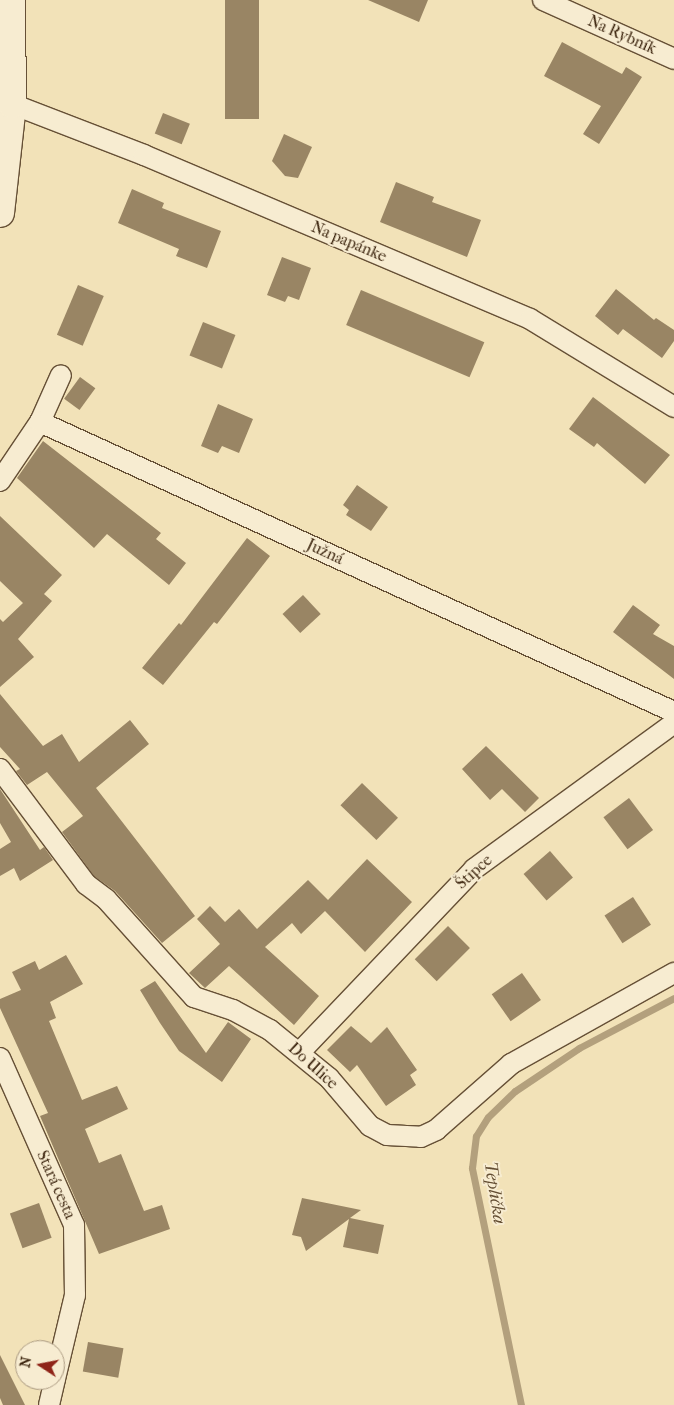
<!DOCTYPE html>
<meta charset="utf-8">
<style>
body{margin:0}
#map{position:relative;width:674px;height:1405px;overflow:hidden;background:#f2e2b8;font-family:"IM FELL French Canon",serif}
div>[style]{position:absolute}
.stream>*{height:7px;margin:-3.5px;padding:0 3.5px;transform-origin:3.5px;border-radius:3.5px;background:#b3a07d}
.building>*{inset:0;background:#998564;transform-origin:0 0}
.roads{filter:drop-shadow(1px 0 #665036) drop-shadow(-1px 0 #665036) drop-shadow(0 1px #665036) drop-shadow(0 -1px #665036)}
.minor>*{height:20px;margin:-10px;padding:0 10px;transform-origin:10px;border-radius:10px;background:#f7ecd1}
.secondary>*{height:28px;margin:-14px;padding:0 14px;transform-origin:14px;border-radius:14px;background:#f7ecd1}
span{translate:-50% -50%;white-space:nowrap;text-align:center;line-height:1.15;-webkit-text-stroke:4px #f7ecd1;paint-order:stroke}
.street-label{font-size:16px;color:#38200a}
.water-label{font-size:18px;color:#634d32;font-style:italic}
.north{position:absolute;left:15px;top:1340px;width:50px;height:50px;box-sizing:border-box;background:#f7ecd1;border:1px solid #ab9a81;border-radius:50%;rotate:281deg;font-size:14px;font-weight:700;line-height:20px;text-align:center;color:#38200a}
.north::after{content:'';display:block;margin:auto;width:18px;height:22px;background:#8f2418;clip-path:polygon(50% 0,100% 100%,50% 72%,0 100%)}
</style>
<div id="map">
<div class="stream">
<i style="left:521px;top:1405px;width:242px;rotate:-101.7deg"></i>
<i style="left:472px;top:1168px;width:32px;rotate:-83deg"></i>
<i style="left:476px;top:1136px;width:22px;rotate:-58deg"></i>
<i style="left:488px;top:1117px;width:37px;rotate:-44deg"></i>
<i style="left:515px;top:1091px;width:77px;rotate:-33.9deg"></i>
<i style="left:579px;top:1048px;width:107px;rotate:-27.8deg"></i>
</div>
<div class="building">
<i style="left:225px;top:0;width:34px;height:119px"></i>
<i style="clip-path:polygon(368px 0,428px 0,419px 22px)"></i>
<i style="clip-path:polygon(562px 42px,622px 74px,626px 67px,642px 77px,599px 144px,583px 134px,601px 106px,544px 76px)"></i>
<i style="left:163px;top:113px;width:29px;height:22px;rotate:22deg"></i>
<i style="clip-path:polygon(284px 134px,312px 147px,298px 178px,285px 176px,272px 161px)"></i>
<i style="clip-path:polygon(396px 182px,434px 197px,432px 202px,481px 220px,467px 257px,380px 222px)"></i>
<i style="clip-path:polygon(132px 189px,164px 203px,162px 208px,221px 231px,207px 268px,176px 256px,179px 249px,118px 223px)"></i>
<i style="clip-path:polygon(282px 257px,311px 268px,299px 300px,288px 296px,285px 302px,267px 295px)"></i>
<i style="left:78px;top:285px;width:28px;height:54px;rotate:23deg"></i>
<i style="clip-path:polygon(616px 289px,654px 320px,656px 318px,674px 330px,674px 341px,662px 358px,623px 329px,618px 335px,595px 316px)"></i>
<i style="left:361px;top:290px;width:134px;height:38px;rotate:23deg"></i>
<i style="left:203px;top:322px;width:35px;height:36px;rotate:22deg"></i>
<i style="left:80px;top:377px;width:19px;height:27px;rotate:36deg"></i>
<i style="clip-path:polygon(593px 397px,670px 455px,645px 484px,597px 443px,594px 447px,569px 429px)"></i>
<i style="clip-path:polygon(218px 404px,253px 419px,239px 453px,222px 446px,218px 453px,201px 446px)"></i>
<i style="clip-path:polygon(43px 441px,161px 533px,156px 539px,186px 563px,169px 585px,107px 534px,94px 548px,17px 478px)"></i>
<i style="clip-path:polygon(357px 485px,388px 507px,371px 531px,346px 515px,349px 510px,343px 505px)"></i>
<i style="clip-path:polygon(0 516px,62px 575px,44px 594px,52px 601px,18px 639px,34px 657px,0 687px,0 619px,3px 622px,23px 603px,0 581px)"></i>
<i style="clip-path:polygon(247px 538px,270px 556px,217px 624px,214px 622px,163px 685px,142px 668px,179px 623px,181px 625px)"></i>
<i style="left:303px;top:595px;width:26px;height:28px;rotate:47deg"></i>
<i style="clip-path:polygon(633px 605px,660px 625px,653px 634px,674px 646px,674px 679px,613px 632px)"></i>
<i style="clip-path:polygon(0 694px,43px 746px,62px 734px,79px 762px,130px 720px,149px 744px,96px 788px,195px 916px,162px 943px,115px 891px,94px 876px,62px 832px,83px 816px,47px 772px,27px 785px,16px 771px,20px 769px,0 747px)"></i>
<i style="clip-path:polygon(486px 746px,539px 798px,525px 812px,502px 789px,490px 800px,462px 769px)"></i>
<i style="left:362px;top:783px;width:50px;height:31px;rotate:44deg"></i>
<i style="clip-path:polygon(0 789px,40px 850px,44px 847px,53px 860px,20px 881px,14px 868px,0 876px,0 849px,11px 842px,0 823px)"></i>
<i style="left:629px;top:798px;width:40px;height:32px;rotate:53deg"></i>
<i style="left:550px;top:851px;width:35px;height:35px;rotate:49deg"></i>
<i style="clip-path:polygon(367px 859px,412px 902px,365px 952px,325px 911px,301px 934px,292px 923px,265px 947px,319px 996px,294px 1025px,229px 966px,205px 988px,189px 973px,220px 944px,197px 919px,210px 906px,225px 922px,239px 909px,257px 929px,308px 880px,328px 900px)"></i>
<i style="left:633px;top:897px;width:33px;height:34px;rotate:57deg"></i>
<i style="left:448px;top:926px;width:31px;height:47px;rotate:45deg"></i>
<i style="clip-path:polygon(66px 955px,83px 984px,50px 1002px,56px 1018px,49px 1021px,82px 1100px,117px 1086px,128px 1109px,85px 1129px,99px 1163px,121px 1154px,144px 1211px,162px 1205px,170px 1229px,99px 1254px,40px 1116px,48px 1113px,0 1008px,0 999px,21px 990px,12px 972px,35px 961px,39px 970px)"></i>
<i style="left:522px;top:973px;width:33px;height:37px;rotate:55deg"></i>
<i style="clip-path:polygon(155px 981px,206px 1053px,228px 1022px,251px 1039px,222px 1082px,179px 1051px,160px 1023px,140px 990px)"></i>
<i style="clip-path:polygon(351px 1026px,371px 1043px,387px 1027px,417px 1070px,410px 1075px,416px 1085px,386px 1106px,357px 1065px,350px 1072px,327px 1050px)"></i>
<i style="clip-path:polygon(302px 1198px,361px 1210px,350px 1218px,384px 1225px,378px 1254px,343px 1247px,349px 1219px,306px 1251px,301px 1237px,292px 1235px)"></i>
<i style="left:39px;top:1203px;width:37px;height:31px;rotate:70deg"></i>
<i style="left:88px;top:1342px;width:36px;height:30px;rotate:10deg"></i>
<i style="clip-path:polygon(0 1355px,25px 1405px,3px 1405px,0 1398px)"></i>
</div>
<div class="roads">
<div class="minor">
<i style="left:543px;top:0;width:144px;rotate:24.2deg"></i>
<i style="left:12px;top:104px;width:142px;rotate:21.1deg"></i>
<i style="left:144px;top:155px;width:419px;rotate:23deg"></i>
<i style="left:530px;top:319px;width:169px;rotate:31.4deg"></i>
<i style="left:40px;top:422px;width:51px;rotate:-65.9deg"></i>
<i style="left:0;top:481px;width:71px;rotate:-55.9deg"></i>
<i style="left:40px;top:422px;width:697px;rotate:24.58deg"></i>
<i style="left:0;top:769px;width:144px;rotate:53.2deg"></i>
<i style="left:86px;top:884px;width:25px;rotate:37deg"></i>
<i style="left:106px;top:899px;width:132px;rotate:48.1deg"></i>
<i style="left:194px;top:997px;width:41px;rotate:18.4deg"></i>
<i style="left:233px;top:1010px;width:42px;rotate:28.4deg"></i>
<i style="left:270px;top:1030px;width:76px;rotate:39.1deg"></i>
<i style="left:329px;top:1078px;width:63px;rotate:49.5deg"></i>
<i style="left:370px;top:1126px;width:19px;rotate:28deg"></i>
<i style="left:387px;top:1135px;width:34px;rotate:3deg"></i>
<i style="left:421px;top:1137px;width:17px;rotate:-25deg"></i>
<i style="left:436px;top:1130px;width:100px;rotate:-41.3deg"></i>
<i style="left:511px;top:1064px;width:187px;rotate:-29.2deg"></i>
<i style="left:300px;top:1052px;width:253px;rotate:-46.4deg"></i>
<i style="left:474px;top:869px;width:248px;rotate:-36.1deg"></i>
<i style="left:0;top:1058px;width:183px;rotate:66.1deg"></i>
<i style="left:74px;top:1225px;width:70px;rotate:89.2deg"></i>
<i style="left:75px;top:1295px;width:86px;rotate:103.4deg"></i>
<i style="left:49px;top:1405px;width:26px;rotate:-77deg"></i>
</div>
<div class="secondary">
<i style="left:0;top:213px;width:110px;rotate:-83.7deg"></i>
<i style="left:12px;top:104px;width:104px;rotate:-90.6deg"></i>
</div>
</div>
<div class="street-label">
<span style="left:622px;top:35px;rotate:24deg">Na Rybník</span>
<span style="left:349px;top:242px;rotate:23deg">Na papánke</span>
<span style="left:325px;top:552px;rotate:25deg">Južná</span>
<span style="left:474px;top:872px;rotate:-42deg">Štipce</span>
<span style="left:313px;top:1066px;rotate:42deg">Do Ulice</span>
<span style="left:56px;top:1185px;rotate:66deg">Stará cesta</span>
</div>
<div class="water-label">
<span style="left:494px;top:1193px;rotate:81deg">Teplička</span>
</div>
<div class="north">N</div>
</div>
